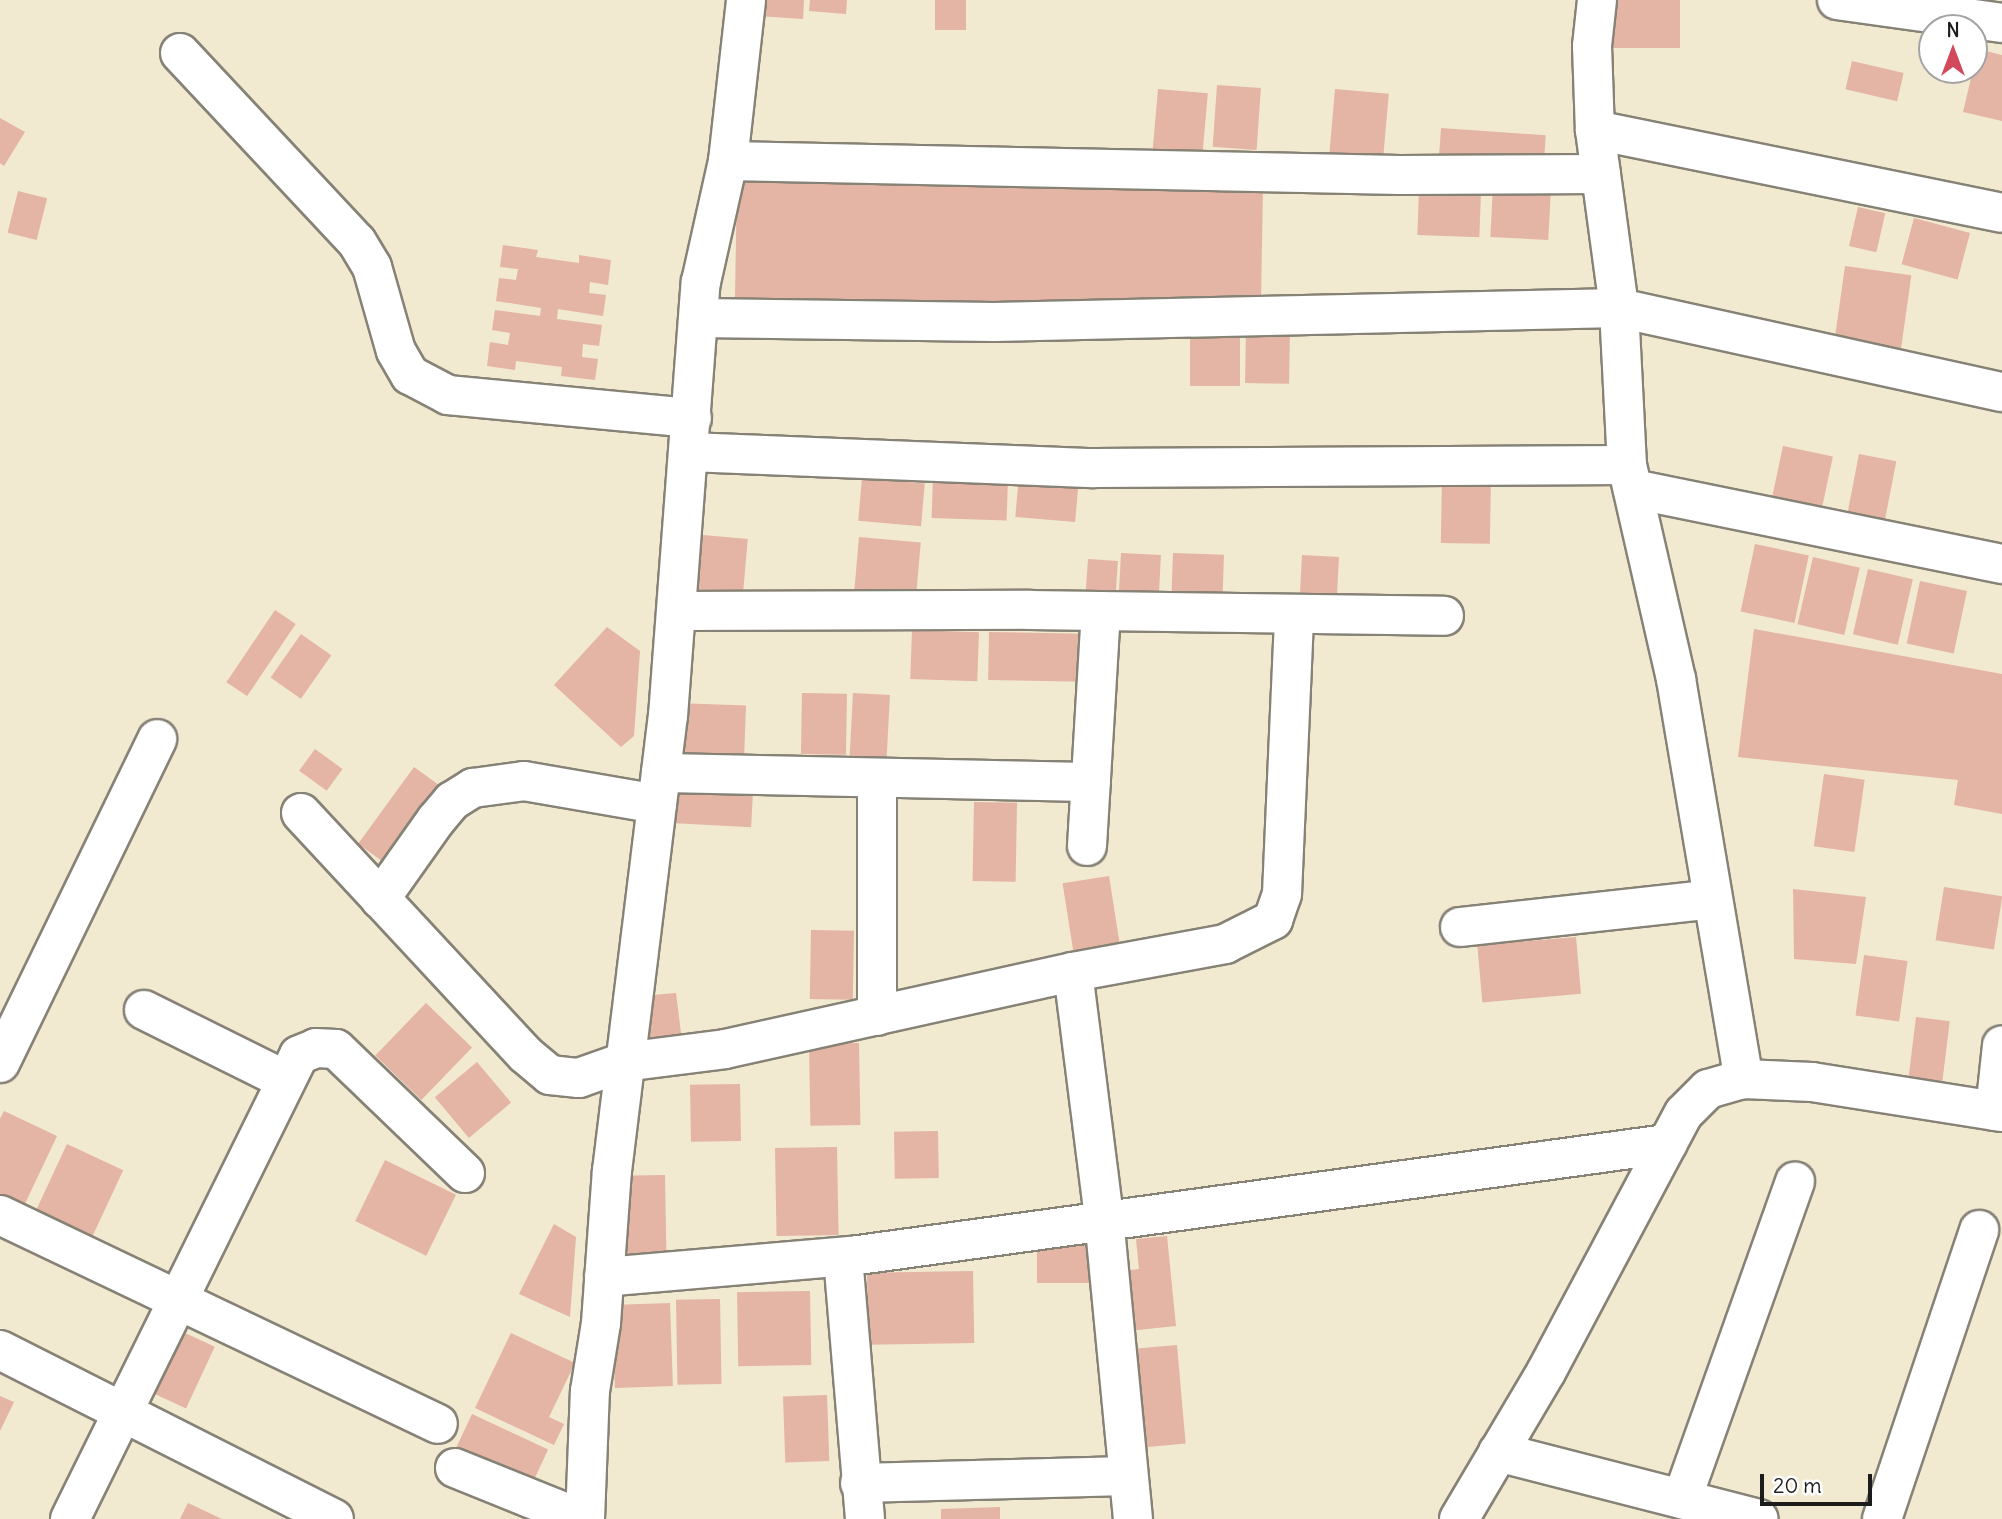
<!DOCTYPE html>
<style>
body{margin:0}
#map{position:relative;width:2002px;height:1519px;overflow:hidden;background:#f1e9d0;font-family:Delius,sans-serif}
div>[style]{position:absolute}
.building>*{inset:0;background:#e4b4a4;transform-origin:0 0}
.roads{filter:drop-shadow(2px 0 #868276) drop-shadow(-2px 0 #868276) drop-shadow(0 2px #868276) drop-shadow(0 -2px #868276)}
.minor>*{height:38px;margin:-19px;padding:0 19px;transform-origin:19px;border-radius:19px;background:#fff}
span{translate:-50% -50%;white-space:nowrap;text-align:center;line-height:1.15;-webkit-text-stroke:7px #fff;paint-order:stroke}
.north{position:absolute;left:1918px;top:14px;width:70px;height:70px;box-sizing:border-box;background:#fff;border:2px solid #a4a4a4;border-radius:50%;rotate:0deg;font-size:19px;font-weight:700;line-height:28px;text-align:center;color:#1c1c1c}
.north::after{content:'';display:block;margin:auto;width:24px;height:32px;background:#d1495b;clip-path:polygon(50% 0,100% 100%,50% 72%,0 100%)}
.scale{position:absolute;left:1760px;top:1474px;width:112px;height:32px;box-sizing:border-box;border:4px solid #1c1c1c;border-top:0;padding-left:9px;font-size:21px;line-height:24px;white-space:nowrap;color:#1c1c1c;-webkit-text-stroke:5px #fff;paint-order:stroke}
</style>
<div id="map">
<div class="building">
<i style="clip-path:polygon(762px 0,804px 0,803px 19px,760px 16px)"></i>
<i style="clip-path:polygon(810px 0,847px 0,846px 14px,809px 11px)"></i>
<i style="left:935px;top:0;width:31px;height:30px"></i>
<i style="left:1613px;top:0;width:67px;height:48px"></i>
<i style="clip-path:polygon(1978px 49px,2002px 55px,2002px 121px,1963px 112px)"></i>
<i style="left:1852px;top:61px;width:53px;height:29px;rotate:13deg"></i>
<i style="left:1217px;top:85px;width:44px;height:62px;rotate:4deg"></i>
<i style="left:1158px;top:89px;width:50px;height:61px;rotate:5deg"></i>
<i style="left:1335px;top:89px;width:54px;height:65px;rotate:5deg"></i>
<i style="clip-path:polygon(0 118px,25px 132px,4px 166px,0 163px)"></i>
<i style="left:1441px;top:128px;width:105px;height:35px;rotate:4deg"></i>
<i style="left:737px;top:182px;width:526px;height:124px;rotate:1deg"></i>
<i style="left:1493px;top:186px;width:58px;height:51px;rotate:3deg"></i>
<i style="left:1419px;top:189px;width:62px;height:46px;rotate:2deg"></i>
<i style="left:18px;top:191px;width:30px;height:43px;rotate:14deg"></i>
<i style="left:1858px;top:207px;width:28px;height:40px;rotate:13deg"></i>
<i style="left:1914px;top:218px;width:58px;height:48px;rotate:15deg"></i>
<i style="clip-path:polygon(503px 245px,538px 250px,536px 257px,579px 263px,579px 255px,611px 260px,608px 285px,590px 282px,589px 293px,606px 295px,603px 316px,558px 309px,557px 319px,602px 325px,599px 346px,583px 344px,582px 357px,598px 359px,595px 380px,561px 376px,562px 367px,516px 361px,515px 370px,487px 366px,490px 342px,508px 345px,510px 333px,492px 330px,495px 310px,540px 316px,541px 308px,496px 301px,499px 278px,516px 280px,518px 269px,500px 267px)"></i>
<i style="left:1845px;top:266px;width:67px;height:75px;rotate:8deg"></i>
<i style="left:1246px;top:329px;width:44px;height:54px;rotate:1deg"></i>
<i style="left:1190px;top:332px;width:50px;height:54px"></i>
<i style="left:1783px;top:446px;width:51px;height:58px;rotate:12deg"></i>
<i style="left:1859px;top:454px;width:38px;height:71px;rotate:11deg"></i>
<i style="left:1019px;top:475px;width:60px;height:42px;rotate:5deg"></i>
<i style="left:1442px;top:476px;width:49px;height:67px;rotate:1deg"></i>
<i style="left:862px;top:478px;width:63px;height:43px;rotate:5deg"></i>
<i style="left:933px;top:478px;width:75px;height:40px;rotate:2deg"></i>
<i style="left:692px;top:534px;width:56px;height:67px;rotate:5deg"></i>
<i style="left:859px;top:537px;width:62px;height:63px;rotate:5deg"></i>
<i style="left:1755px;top:544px;width:55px;height:69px;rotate:12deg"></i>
<i style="left:1121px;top:553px;width:40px;height:45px;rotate:3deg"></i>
<i style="left:1173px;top:553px;width:51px;height:55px;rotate:2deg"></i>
<i style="left:1302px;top:555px;width:37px;height:48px;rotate:3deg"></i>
<i style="left:1813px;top:557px;width:48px;height:69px;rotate:13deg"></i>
<i style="left:1088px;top:559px;width:30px;height:43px;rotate:4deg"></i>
<i style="left:1868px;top:569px;width:46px;height:67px;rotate:13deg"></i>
<i style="left:1920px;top:581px;width:48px;height:64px;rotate:12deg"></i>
<i style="left:275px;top:610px;width:25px;height:87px;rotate:34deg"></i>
<i style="clip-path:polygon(607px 627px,640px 651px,634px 736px,621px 747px,554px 685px)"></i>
<i style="clip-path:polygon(1754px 629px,2002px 674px,2002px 814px,1954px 805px,1958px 780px,1738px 757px)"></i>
<i style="left:912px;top:630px;width:67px;height:49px;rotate:2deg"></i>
<i style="left:989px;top:632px;width:96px;height:48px;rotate:1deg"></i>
<i style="left:301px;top:634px;width:37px;height:53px;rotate:35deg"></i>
<i style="left:802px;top:693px;width:45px;height:61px;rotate:1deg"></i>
<i style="left:853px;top:693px;width:37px;height:67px;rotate:3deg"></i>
<i style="left:675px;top:703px;width:71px;height:53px;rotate:2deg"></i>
<i style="left:315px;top:749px;width:34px;height:27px;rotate:36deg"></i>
<i style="left:414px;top:767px;width:31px;height:95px;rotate:36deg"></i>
<i style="left:1824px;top:774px;width:41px;height:73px;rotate:8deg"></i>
<i style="left:673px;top:789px;width:80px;height:34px;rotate:3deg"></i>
<i style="left:974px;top:802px;width:43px;height:79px;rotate:1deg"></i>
<i style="left:1109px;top:876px;width:71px;height:47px;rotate:81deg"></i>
<i style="left:1944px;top:887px;width:59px;height:54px;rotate:9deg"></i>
<i style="clip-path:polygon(1793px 889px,1866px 897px,1856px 964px,1794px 959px)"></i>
<i style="left:811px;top:930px;width:43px;height:69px;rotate:1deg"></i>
<i style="left:1576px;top:937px;width:57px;height:99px;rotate:85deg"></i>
<i style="left:1864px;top:955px;width:44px;height:61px;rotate:8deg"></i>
<i style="clip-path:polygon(676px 993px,683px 1049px,635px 1054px,640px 996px)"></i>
<i style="left:426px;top:1003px;width:64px;height:73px;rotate:44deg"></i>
<i style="left:1916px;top:1017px;width:34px;height:65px;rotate:7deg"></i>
<i style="left:859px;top:1043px;width:82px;height:50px;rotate:89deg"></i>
<i style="left:477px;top:1062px;width:53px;height:55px;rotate:50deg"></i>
<i style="left:740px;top:1084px;width:57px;height:50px;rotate:89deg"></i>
<i style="clip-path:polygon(4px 1111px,57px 1136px,22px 1210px,0 1200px,0 1119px)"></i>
<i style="left:938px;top:1131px;width:47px;height:44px;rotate:89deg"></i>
<i style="left:67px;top:1144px;width:62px;height:80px;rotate:25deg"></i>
<i style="left:837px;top:1147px;width:88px;height:62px;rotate:89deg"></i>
<i style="left:385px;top:1160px;width:79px;height:68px;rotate:26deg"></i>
<i style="left:665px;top:1175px;width:85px;height:46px;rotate:89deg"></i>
<i style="clip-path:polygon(554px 1224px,576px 1237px,570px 1317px,519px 1294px)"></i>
<i style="clip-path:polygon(1167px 1236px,1176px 1326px,1128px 1331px,1122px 1271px,1139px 1269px,1136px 1239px)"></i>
<i style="left:1090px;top:1243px;width:40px;height:53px;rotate:90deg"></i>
<i style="left:973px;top:1271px;width:72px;height:106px;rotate:89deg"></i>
<i style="left:810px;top:1291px;width:74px;height:73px;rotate:89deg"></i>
<i style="left:720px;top:1299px;width:85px;height:44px;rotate:89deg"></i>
<i style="left:670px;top:1303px;width:83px;height:58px;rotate:88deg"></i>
<i style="left:183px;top:1332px;width:35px;height:68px;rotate:25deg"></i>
<i style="clip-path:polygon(511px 1333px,575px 1363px,549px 1417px,564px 1424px,554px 1445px,475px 1408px)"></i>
<i style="left:1177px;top:1345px;width:99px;height:46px;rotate:85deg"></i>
<i style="left:827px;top:1395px;width:66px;height:44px;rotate:88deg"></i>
<i style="clip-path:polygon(0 1396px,14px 1402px,0 1431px)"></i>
<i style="left:472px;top:1414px;width:84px;height:42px;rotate:25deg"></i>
<i style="clip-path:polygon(188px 1503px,222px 1519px,180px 1519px)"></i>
<i style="clip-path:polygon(1000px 1507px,1000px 1519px,941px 1519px,941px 1509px)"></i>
</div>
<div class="roads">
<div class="minor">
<i style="left:1597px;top:0;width:46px;rotate:96.2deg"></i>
<i style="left:1592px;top:46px;width:84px;rotate:88deg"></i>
<i style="left:1595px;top:130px;width:180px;rotate:82.3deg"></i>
<i style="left:1619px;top:308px;width:157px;rotate:87.1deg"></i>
<i style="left:1627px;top:465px;width:220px;rotate:77.1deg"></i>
<i style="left:1676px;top:679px;width:406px;rotate:80.4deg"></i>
<i style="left:1837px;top:0;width:167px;rotate:7.9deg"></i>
<i style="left:180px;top:53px;width:259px;rotate:46.9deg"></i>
<i style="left:357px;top:242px;width:29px;rotate:59deg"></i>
<i style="left:372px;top:267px;width:87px;rotate:74.1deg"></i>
<i style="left:396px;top:351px;width:28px;rotate:60deg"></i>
<i style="left:410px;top:375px;width:43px;rotate:27.8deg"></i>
<i style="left:448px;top:395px;width:245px;rotate:5.4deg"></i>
<i style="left:1595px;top:130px;width:415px;rotate:11.5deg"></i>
<i style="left:728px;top:161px;width:672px;rotate:1.19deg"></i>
<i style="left:1400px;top:175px;width:201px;rotate:-0.3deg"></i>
<i style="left:700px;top:318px;width:294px;rotate:0.8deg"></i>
<i style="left:994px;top:322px;width:625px;rotate:-1.28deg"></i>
<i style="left:1619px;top:308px;width:392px;rotate:12.4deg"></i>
<i style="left:689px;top:452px;width:405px;rotate:2.3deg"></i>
<i style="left:1094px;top:468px;width:533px;rotate:-0.32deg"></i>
<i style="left:1633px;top:489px;width:377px;rotate:11.5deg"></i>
<i style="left:677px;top:611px;width:353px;rotate:-0.2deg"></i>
<i style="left:1030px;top:610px;width:414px;rotate:0.8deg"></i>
<i style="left:661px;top:773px;width:430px;rotate:1.2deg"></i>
<i style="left:877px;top:778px;width:238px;rotate:90deg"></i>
<i style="left:301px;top:813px;width:330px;rotate:47.1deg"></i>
<i style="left:526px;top:1055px;width:31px;rotate:40deg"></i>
<i style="left:550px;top:1075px;width:29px;rotate:6deg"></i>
<i style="left:579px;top:1078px;width:48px;rotate:-19.6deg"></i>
<i style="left:624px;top:1062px;width:102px;rotate:-7.3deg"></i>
<i style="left:725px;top:1049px;width:356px;rotate:-12.5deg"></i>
<i style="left:1073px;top:972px;width:155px;rotate:-10.4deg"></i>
<i style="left:1225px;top:944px;width:54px;rotate:-26.6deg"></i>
<i style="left:1273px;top:920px;width:28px;rotate:-71deg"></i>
<i style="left:1282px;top:894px;width:277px;rotate:-87.5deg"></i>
<i style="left:1087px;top:846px;width:235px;rotate:-86.6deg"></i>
<i style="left:380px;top:899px;width:97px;rotate:-54.7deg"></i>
<i style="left:436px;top:820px;width:25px;rotate:-50deg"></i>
<i style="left:452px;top:801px;width:25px;rotate:-32deg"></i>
<i style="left:473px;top:788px;width:51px;rotate:-7.8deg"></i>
<i style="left:524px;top:781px;width:135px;rotate:9.8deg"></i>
<i style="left:1460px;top:927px;width:254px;rotate:-6.3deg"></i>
<i style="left:1073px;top:972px;width:248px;rotate:82.8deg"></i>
<i style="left:1104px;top:1218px;width:302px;rotate:84.5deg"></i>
<i style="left:144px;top:1010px;width:157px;rotate:26.4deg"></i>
<i style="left:0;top:1063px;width:360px;rotate:-64.1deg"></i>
<i style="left:1995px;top:1111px;width:66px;rotate:-83.9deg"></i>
<i style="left:0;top:1215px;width:485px;rotate:25.5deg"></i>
<i style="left:843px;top:1257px;width:263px;rotate:85.2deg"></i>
<i style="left:604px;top:1277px;width:248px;rotate:-4.9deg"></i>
<i style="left:851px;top:1256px;width:824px;rotate:-7.82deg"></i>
<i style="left:0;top:1350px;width:374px;rotate:26.8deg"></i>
<i style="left:1498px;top:1452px;width:269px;rotate:14.4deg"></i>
<i style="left:455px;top:1468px;width:136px;rotate:22deg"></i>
<i style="left:860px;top:1483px;width:267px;rotate:-1.5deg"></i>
<i style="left:1682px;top:1499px;width:337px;rotate:-70.4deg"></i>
<i style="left:70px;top:1519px;width:517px;rotate:-63.73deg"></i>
<i style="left:299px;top:1055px;width:18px;rotate:-22deg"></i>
<i style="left:316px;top:1048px;width:20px;rotate:3deg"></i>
<i style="left:336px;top:1049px;width:179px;rotate:43.9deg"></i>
<i style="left:585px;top:1519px;width:128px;rotate:-87.8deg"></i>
<i style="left:590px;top:1391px;width:69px;rotate:-80.8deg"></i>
<i style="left:601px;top:1323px;width:152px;rotate:-85.9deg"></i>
<i style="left:612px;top:1171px;width:458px;rotate:-83deg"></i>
<i style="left:668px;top:716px;width:435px;rotate:-85.7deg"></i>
<i style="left:701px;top:282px;width:124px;rotate:-77.4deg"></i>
<i style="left:728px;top:161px;width:162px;rotate:-83.6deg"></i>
<i style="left:1459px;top:1519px;width:171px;rotate:-59.4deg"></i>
<i style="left:1546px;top:1372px;width:293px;rotate:-62deg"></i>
<i style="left:1684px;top:1113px;width:34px;rotate:-45deg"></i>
<i style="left:1708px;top:1089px;width:37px;rotate:-16deg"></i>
<i style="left:1744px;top:1079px;width:68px;rotate:2.5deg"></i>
<i style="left:1812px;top:1082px;width:192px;rotate:9deg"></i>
<i style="left:1882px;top:1519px;width:305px;rotate:-71.4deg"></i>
</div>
</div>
<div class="north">N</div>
<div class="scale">20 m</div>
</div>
